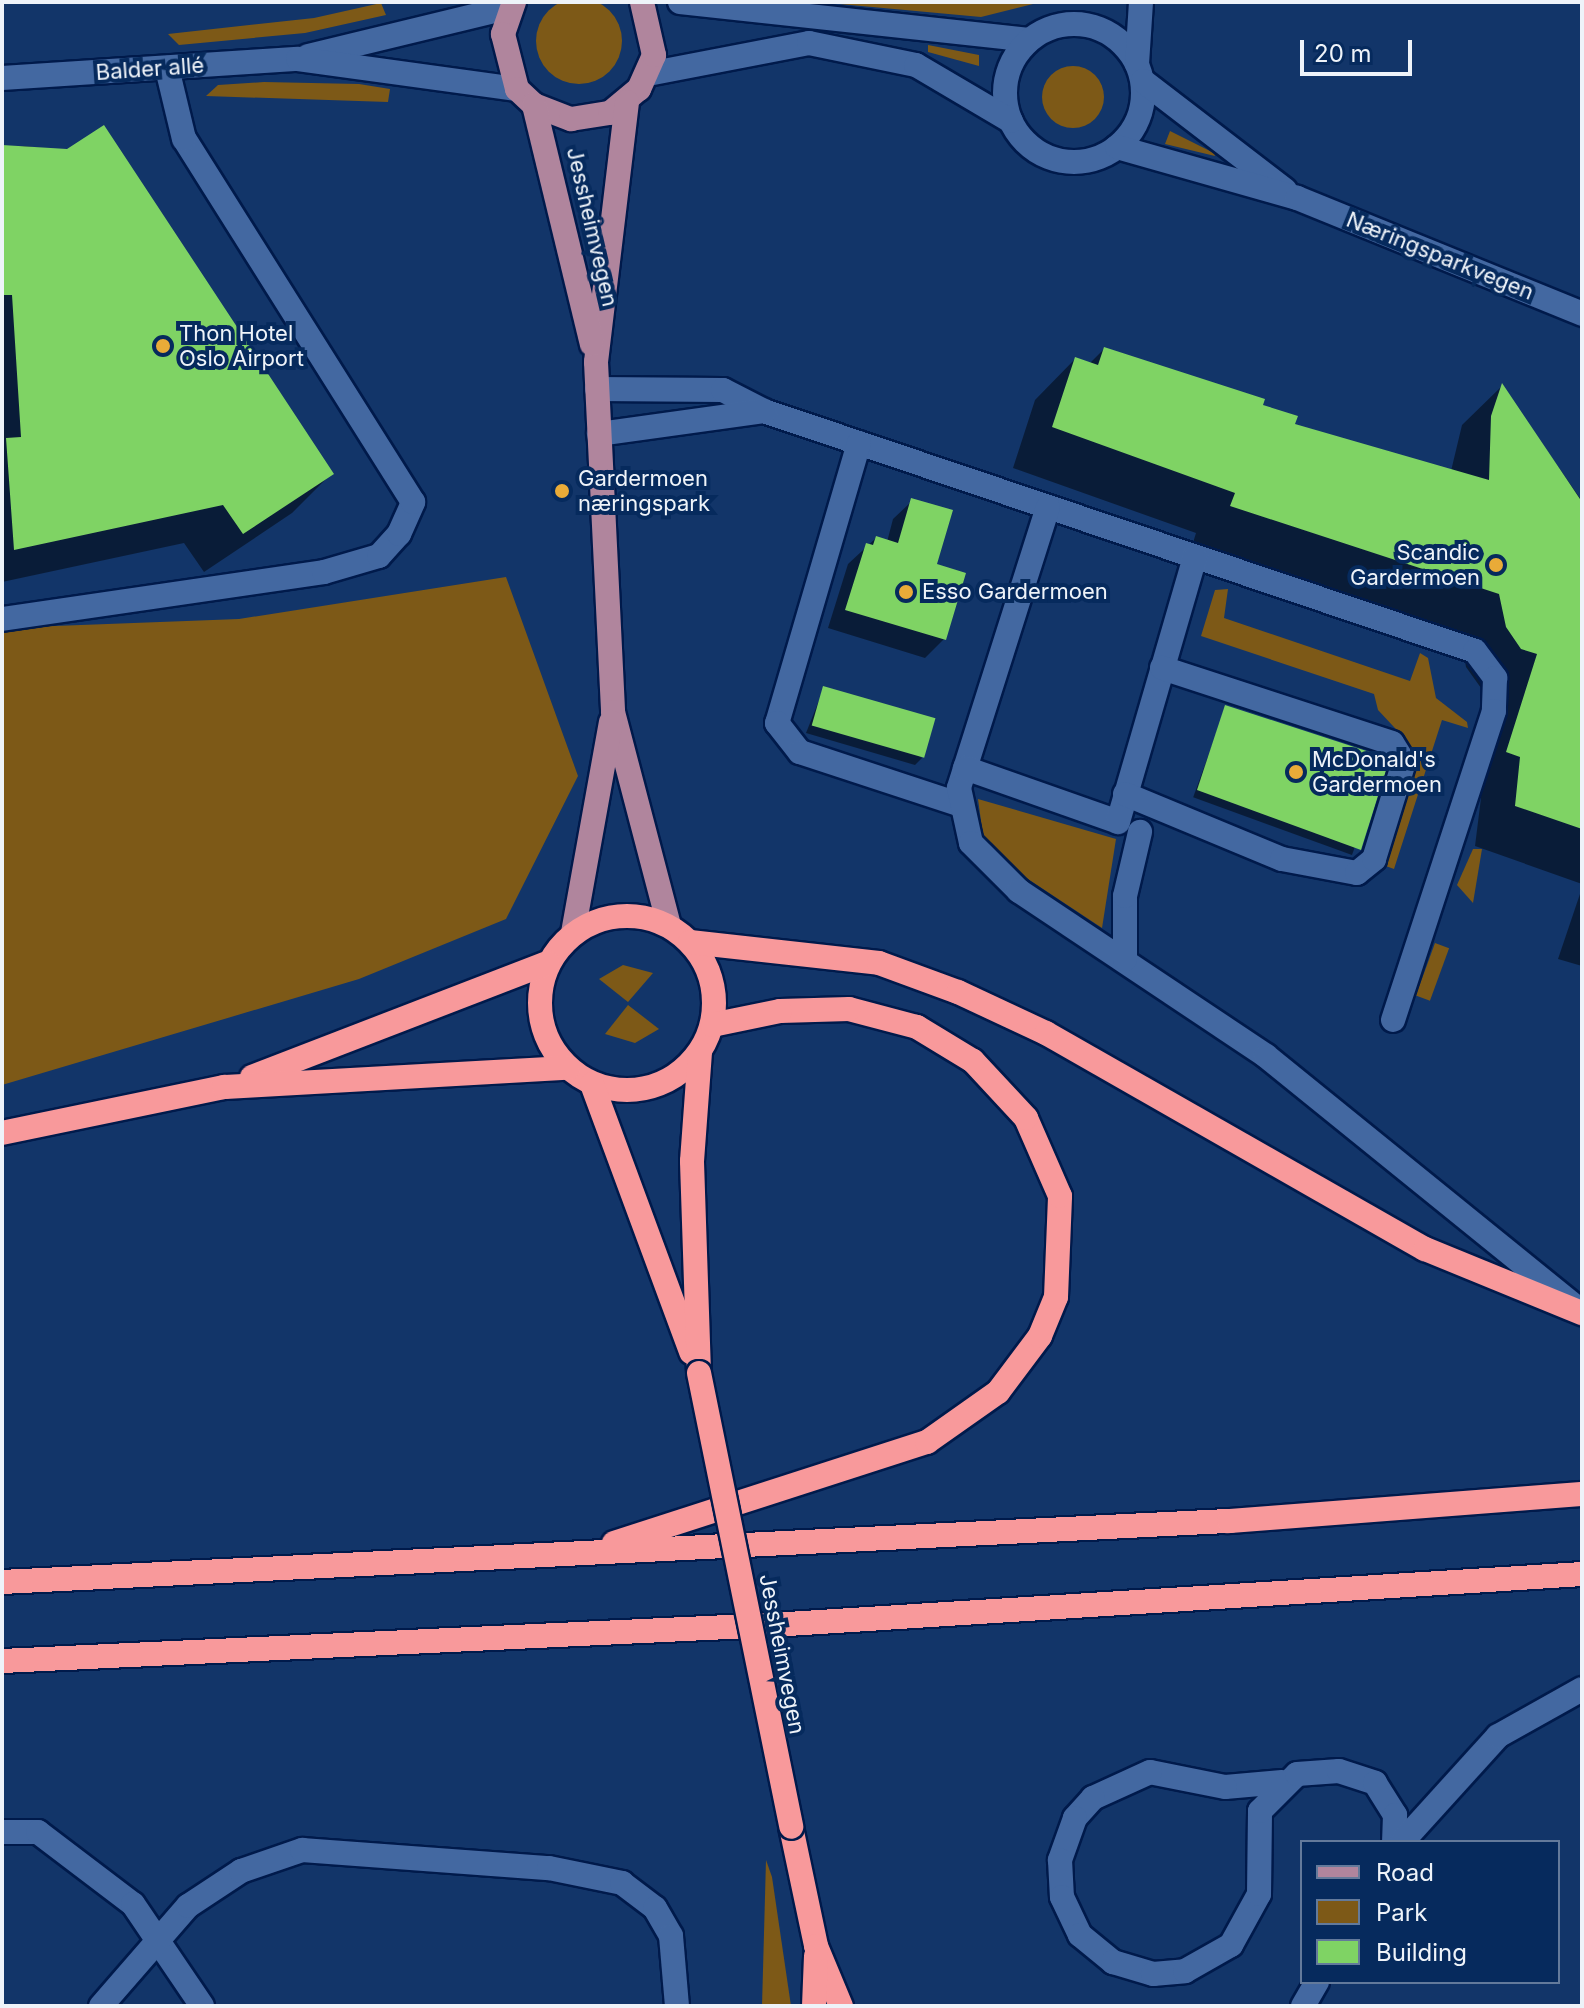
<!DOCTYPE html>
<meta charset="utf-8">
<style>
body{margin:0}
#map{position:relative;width:1584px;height:2008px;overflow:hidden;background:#123569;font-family:Inter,sans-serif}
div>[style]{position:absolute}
.green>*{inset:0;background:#7d5917;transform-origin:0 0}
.round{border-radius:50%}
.shadow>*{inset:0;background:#0007;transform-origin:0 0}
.building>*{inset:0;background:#7fd364;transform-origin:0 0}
.roads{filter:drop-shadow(2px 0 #001a4b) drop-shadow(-2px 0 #001a4b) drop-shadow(0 2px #001a4b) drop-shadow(0 -2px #001a4b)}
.minor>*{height:24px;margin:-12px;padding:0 12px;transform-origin:12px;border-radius:12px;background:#4368a1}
.minor>.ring{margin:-12px;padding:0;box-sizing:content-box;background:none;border:24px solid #4368a1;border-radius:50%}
.major>*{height:24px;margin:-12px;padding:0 12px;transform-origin:12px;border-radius:12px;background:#b0859d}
.highway>*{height:24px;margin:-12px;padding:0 12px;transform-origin:12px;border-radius:12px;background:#f8999b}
.highway>.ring{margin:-12px;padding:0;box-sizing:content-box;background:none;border:24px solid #f8999b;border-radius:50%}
.bridges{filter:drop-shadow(2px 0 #001a4b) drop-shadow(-2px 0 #001a4b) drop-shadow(0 2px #001a4b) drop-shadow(0 -2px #001a4b)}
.highway-bridge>*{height:24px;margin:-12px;padding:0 12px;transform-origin:12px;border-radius:12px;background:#f8999b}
.dots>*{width:22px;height:22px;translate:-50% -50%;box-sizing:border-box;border:4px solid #062a5d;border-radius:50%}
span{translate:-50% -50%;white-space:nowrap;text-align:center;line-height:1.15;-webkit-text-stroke:8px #062a5d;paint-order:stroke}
.street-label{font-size:22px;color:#eef3f9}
.poi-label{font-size:22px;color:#eef3f9}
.left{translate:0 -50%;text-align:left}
.right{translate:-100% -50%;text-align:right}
.frame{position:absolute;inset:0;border:4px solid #eef3f9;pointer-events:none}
.legend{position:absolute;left:1300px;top:1840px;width:260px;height:144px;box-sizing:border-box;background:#062a5d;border:2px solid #637a9b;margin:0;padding:10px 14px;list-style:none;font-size:24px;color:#eef3f9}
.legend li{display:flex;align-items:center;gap:16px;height:40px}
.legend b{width:40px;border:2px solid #637a9b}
.scale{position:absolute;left:1300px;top:40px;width:112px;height:36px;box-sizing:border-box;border:4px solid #eef3f9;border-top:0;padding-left:10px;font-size:24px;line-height:28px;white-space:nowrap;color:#eef3f9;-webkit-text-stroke:6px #062a5d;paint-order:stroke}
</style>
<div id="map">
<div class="green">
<i class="round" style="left:536px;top:-2px;width:86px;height:86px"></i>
<i style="clip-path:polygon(818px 2px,1041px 2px,981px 17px)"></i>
<i style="clip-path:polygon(381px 3px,386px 15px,305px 33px,179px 45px,168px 34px,314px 18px)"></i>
<i style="clip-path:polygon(928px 45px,979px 55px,979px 66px,928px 52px)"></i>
<i class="round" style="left:1042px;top:66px;width:62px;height:62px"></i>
<i style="clip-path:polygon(264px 82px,359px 84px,390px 89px,388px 102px,206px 96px,218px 85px)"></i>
<i style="clip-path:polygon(1170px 131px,1214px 153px,1215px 156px,1165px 144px)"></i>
<i style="clip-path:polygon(506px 577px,578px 776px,506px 919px,359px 979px,2px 1085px,2px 628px,239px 619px)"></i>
<i style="clip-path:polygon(1228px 589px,1224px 618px,1410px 681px,1420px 653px,1428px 658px,1436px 698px,1467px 722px,1468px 728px,1442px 720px,1394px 869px,1383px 865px,1415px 755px,1408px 742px,1378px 710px,1374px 694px,1201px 636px,1215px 590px)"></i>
<i style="clip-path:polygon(978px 799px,1116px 839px,1102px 928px,1002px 862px,983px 836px)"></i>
<i style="clip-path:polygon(1473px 849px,1482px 849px,1473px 903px,1457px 885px)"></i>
<i style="left:1435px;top:943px;width:15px;height:56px;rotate:20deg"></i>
<i style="clip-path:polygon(623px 965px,653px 973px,628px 1002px,599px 979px)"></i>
<i style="clip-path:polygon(628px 1005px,659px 1029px,635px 1043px,605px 1034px)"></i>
<i style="clip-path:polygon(766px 1860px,772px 1877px,791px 2006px,762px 2006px)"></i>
</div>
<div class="shadow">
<i style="clip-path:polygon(24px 146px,67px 151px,331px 474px,292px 513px,204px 572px,184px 543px,2px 582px,2px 150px)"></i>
<i style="clip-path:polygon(1104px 349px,1260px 406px,1292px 425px,1451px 471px,1462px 425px,1502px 386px,1582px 501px,1582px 884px,1475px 846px,1481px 798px,1467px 793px,1498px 694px,1481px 688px,1466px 667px,1460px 634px,1192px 546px,1196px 533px,1013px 468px,1035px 400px,1075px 359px,1089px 364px)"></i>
<i style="clip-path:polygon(912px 501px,934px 566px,944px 639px,925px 658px,828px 628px,848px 564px,876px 538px,887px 542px,893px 519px)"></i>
<i style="clip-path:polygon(824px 688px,922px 758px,915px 765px,806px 733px)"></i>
<i style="left:1226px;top:707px;width:169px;height:96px;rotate:20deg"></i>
<i style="clip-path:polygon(1582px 888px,1582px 966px,1558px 959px)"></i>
</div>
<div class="building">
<i style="clip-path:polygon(104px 125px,334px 474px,243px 534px,223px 505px,14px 550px,6px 438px,21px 437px,12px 295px,2px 295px,2px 145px,67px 149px)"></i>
<i style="clip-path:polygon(1104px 347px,1265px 399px,1263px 405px,1298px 416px,1295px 424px,1489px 480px,1491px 416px,1502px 383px,1582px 502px,1582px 829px,1515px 806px,1520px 757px,1506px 752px,1537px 654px,1521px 649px,1506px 627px,1499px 594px,1230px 506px,1235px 493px,1052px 427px,1075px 357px,1098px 365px)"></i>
<i style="clip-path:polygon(911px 498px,953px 510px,937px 564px,966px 573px,946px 640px,845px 610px,866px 543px,873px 545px,876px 536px,898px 543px)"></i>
<i style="left:823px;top:686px;width:117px;height:41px;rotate:16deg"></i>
<i style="clip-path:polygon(1225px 705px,1382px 756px,1388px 764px,1361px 850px,1197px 790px)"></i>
</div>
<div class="roads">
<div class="minor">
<i style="left:680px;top:2px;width:351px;rotate:6.2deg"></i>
<i class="ring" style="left:1005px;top:24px;width:114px;height:114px"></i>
<i style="left:308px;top:56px;width:209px;rotate:-13.6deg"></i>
<i style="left:1137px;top:64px;width:62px;rotate:-86.3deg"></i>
<i style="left:648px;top:74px;width:164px;rotate:-10.9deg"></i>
<i style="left:809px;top:43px;width:109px;rotate:11.6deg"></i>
<i style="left:916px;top:65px;width:110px;rotate:30.5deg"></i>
<i style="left:2px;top:78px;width:297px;rotate:-3.7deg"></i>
<i style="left:298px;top:59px;width:221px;rotate:7.8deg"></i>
<i style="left:1143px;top:81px;width:179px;rotate:37.5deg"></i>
<i style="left:1117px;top:147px;width:187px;rotate:15.8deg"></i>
<i style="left:1297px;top:198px;width:308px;rotate:22.1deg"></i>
<i style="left:597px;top:389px;width:126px;rotate:0.5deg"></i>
<i style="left:723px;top:390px;width:46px;rotate:27.1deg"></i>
<i style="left:764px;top:411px;width:750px;rotate:18.65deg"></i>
<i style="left:1475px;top:651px;width:34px;rotate:53deg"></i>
<i style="left:1495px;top:678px;width:33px;rotate:92deg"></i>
<i style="left:1494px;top:711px;width:325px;rotate:108.1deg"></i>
<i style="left:599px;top:434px;width:167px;rotate:-7.9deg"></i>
<i style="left:859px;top:443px;width:292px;rotate:106.3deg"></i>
<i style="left:777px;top:723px;width:37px;rotate:52deg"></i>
<i style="left:800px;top:752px;width:166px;rotate:18.2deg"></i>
<i style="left:1048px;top:507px;width:295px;rotate:107.6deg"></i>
<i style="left:959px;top:788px;width:56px;rotate:77.7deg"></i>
<i style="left:971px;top:843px;width:68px;rotate:45deg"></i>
<i style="left:1019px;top:891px;width:297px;rotate:33.7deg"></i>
<i style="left:1266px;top:1056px;width:400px;rotate:39deg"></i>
<i style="left:2px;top:619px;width:325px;rotate:-8.3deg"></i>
<i style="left:324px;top:572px;width:57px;rotate:-16.2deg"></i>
<i style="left:379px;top:556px;width:30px;rotate:-48deg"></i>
<i style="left:399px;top:534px;width:35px;rotate:-66deg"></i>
<i style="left:413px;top:502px;width:429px;rotate:-122.2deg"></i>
<i style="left:184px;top:139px;width:73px;rotate:-103.5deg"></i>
<i style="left:965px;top:768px;width:162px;rotate:19.4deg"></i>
<i style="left:1118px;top:822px;width:276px;rotate:-73.8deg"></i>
<i style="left:1125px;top:794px;width:170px;rotate:22.5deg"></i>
<i style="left:1282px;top:859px;width:76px;rotate:10.6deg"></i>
<i style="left:1357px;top:873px;width:22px;rotate:-39deg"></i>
<i style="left:1374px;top:859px;width:102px;rotate:-72.8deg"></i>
<i style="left:1404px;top:762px;width:22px;rotate:-122deg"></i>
<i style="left:1392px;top:743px;width:242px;rotate:-161.9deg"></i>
<i style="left:1125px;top:959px;width:63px;rotate:-90deg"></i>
<i style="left:1125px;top:896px;width:66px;rotate:-76.8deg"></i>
<i style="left:1282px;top:1782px;width:57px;rotate:175deg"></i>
<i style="left:1225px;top:1787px;width:76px;rotate:-168.7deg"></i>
<i style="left:1150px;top:1772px;width:63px;rotate:155.5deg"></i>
<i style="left:1093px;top:1798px;width:27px;rotate:132deg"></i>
<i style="left:1075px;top:1818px;width:45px;rotate:109.7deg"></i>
<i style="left:1060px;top:1860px;width:37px;rotate:87deg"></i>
<i style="left:1062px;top:1897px;width:42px;rotate:64.7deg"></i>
<i style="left:1080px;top:1935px;width:43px;rotate:39.3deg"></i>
<i style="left:1113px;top:1962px;width:42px;rotate:16.7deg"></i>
<i style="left:1153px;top:1974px;width:32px;rotate:-5deg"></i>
<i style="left:1185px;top:1971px;width:53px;rotate:-29.5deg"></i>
<i style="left:1231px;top:1945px;width:58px;rotate:-61.2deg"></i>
<i style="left:1259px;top:1894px;width:83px;rotate:-89.3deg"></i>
<i style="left:1260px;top:1811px;width:52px;rotate:-45deg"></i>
<i style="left:1297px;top:1774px;width:42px;rotate:-4.1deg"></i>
<i style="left:1339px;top:1771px;width:38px;rotate:18deg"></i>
<i style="left:1375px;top:1783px;width:38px;rotate:58deg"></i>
<i style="left:1395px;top:1815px;width:27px;rotate:92deg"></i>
<i style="left:2px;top:1832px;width:36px"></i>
<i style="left:38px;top:1832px;width:119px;rotate:37.2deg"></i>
<i style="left:133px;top:1904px;width:123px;rotate:55.9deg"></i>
<i style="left:1402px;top:1842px;width:143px;rotate:-47.8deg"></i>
<i style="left:1498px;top:1736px;width:96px;rotate:-29.2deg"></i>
<i style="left:101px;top:2006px;width:133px;rotate:-49deg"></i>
<i style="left:188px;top:1906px;width:64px;rotate:-33.4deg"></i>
<i style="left:241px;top:1871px;width:65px;rotate:-19deg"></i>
<i style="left:302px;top:1850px;width:248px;rotate:4.2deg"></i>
<i style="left:549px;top:1868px;width:75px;rotate:11.6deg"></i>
<i style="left:622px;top:1883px;width:41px;rotate:37.1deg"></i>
<i style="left:655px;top:1908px;width:32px;rotate:60deg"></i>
<i style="left:671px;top:1936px;width:70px;rotate:85.1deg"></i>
<i style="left:1303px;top:2006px;width:28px;rotate:-60deg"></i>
</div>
<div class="major">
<i style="left:514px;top:2px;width:34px;rotate:109deg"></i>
<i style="left:503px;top:34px;width:57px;rotate:75.7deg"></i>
<i style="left:517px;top:89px;width:23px;rotate:43deg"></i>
<i style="left:534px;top:105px;width:40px;rotate:21deg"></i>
<i style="left:571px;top:119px;width:39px;rotate:-9deg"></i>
<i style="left:610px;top:113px;width:38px;rotate:-40deg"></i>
<i style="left:639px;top:89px;width:37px;rotate:-66deg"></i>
<i style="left:654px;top:55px;width:54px;rotate:-102.8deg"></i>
<i style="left:627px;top:102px;width:262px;rotate:96.8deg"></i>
<i style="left:596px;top:362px;width:350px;rotate:87.2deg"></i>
<i style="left:613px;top:712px;width:221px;rotate:75.3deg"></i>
<i style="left:534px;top:105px;width:246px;rotate:76.4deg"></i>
<i style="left:573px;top:933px;width:214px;rotate:-79.8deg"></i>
</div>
<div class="highway">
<i class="ring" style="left:540px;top:916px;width:150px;height:150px"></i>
<i style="left:690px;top:942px;width:190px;rotate:6.3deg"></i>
<i style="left:879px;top:963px;width:84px;rotate:20.2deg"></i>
<i style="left:958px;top:992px;width:97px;rotate:25deg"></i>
<i style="left:1046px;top:1033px;width:436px;rotate:29.7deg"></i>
<i style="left:1425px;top:1249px;width:170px;rotate:22.2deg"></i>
<i style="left:252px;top:1077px;width:317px;rotate:-21.1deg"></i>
<i style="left:592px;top:1084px;width:286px;rotate:69.7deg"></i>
<i style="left:2px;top:1133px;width:227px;rotate:-11.7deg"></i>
<i style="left:224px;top:1087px;width:344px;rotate:-3.2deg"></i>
<i style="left:699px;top:1373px;width:212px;rotate:-91.9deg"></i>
<i style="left:692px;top:1161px;width:109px;rotate:-85.8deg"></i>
<i style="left:614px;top:1543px;width:329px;rotate:-17.9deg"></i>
<i style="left:927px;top:1442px;width:87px;rotate:-35.2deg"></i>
<i style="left:998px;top:1392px;width:70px;rotate:-53.1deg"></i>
<i style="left:1040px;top:1336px;width:42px;rotate:-67.7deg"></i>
<i style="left:1056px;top:1297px;width:101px;rotate:-87.7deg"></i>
<i style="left:1060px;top:1196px;width:85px;rotate:-113.6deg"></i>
<i style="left:1026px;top:1118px;width:78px;rotate:-132.9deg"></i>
<i style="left:973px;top:1061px;width:66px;rotate:-148.7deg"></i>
<i style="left:917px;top:1027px;width:70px;rotate:-165.2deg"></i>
<i style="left:849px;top:1009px;width:69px;rotate:178.3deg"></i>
<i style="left:780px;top:1011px;width:69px;rotate:168.4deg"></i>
<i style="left:2px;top:1582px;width:1229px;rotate:-2.85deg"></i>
<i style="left:1229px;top:1521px;width:354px;rotate:-4.4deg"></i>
<i style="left:2px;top:1661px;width:771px;rotate:-2.68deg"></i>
<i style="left:772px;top:1625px;width:812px;rotate:-3.6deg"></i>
<i style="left:791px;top:1827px;width:122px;rotate:78.1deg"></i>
<i style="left:816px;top:1946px;width:65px;rotate:67.4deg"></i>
<i style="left:814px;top:2006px;width:50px;rotate:-87.7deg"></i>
</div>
</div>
<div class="bridges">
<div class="highway-bridge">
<i style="left:699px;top:1373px;width:463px;rotate:78.5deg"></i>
</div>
</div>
<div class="dots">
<i style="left:163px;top:346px;background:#e9ab38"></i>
<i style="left:562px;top:491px;background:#e9ab38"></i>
<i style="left:1496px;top:565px;background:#e9ab38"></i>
<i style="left:906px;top:592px;background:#e9ab38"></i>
<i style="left:1296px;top:772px;background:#e9ab38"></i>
</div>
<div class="street-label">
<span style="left:150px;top:69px;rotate:-4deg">Balder allé</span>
<span style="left:592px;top:227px;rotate:77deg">Jessheimvegen</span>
<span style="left:1440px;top:256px;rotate:22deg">Næringsparkvegen</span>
<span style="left:782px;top:1654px;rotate:79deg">Jessheimvegen</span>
</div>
<div class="poi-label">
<span class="left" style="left:179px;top:346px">Thon Hotel<br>Oslo Airport</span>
<span class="left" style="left:578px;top:491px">Gardermoen<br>næringspark</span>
<span class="right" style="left:1480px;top:565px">Scandic<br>Gardermoen</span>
<span class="left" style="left:922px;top:592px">Esso Gardermoen</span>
<span class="left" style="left:1312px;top:772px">McDonald's<br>Gardermoen</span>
</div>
<div class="frame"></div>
<ul class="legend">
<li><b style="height:10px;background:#b0859d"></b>Road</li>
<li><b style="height:22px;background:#7d5917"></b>Park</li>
<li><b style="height:22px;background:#7fd364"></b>Building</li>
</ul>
<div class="scale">20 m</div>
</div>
